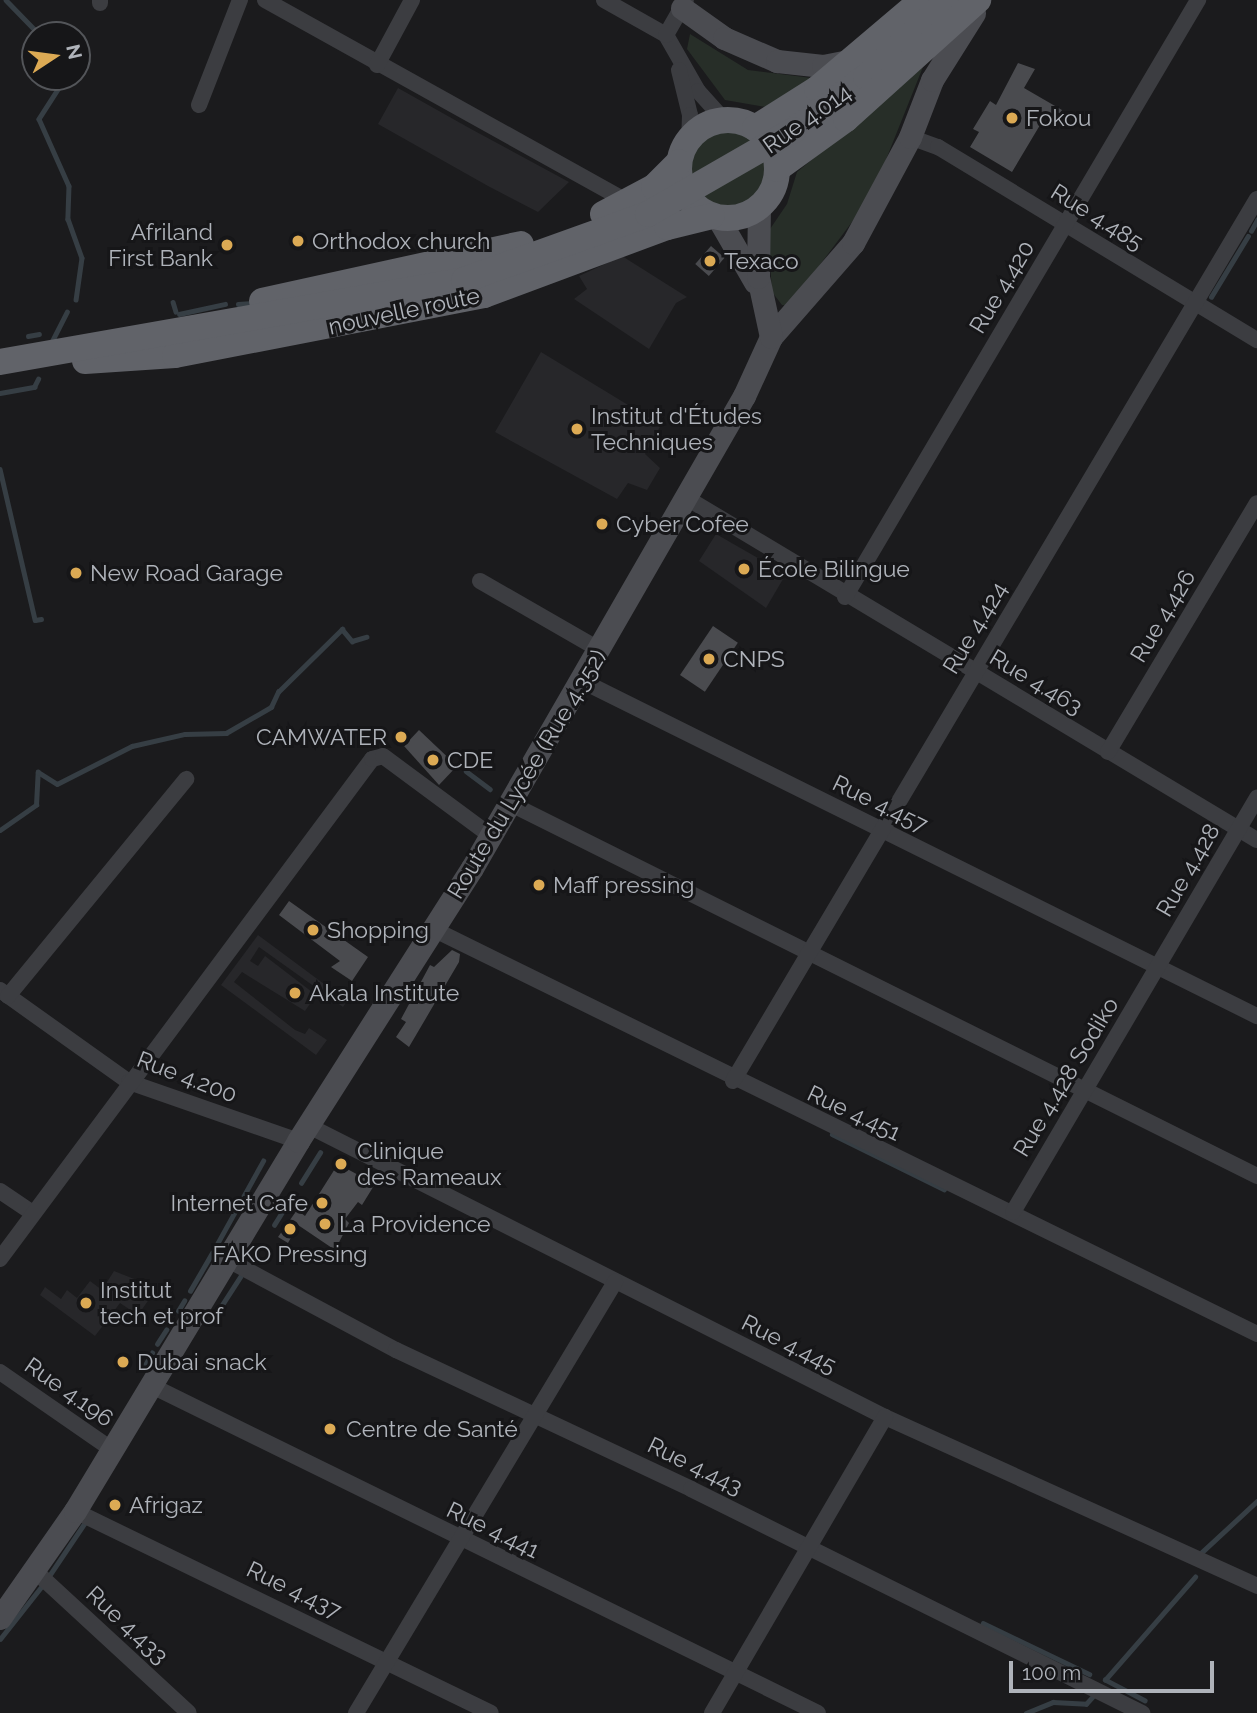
<!DOCTYPE html>
<meta charset="utf-8">
<style>
body{margin:0}
#map{position:relative;width:1257px;height:1713px;overflow:hidden;background:#1b1b1d;font-family:Raleway,sans-serif}
div>[style]{position:absolute}
.built>*{inset:0;background:#27272a}
.green>*{inset:0;background:#272e28}
.round{border-radius:50%}
.stream>*{height:4.5px;margin:-2.25px;padding:0 2.25px;transform-origin:2.25px;border-radius:2.25px;background:#363e44}
.building>*{inset:0;background:#4a4b4f;transform-origin:0 0}
.minor>*{height:16px;margin:-8px;padding:0 8px;transform-origin:8px;border-radius:8px;background:#3c3d41}
.secondary>*{height:23px;margin:-11.5px;padding:0 11.5px;transform-origin:11.5px;border-radius:11.5px;background:#4b4c51}
.trunk>*{height:26px;margin:-13px;padding:0 13px;transform-origin:13px;border-radius:13px;background:#616369}
.trunk>.ring{margin:-13px;padding:0;box-sizing:content-box;background:none;border:26px solid #616369;border-radius:50%}
.trunk-bridge>*{height:26px;margin:-13px;padding:0 13px;transform-origin:13px;border-radius:13px;background:#616369}
.dots>*{width:19px;height:19px;translate:-50% -50%;box-sizing:border-box;border:4px solid #161618;border-radius:50%}
span{translate:-50% -50%;white-space:nowrap;text-align:center;line-height:1.15;-webkit-text-stroke:6px #161618;paint-order:stroke}
.poi-label{font-size:23px;color:#afb3ba}
.left{translate:0 -50%;text-align:left}
.right{translate:-100% -50%;text-align:right}
.street-label{font-size:23px;color:#afb3ba}
.north{position:absolute;left:21px;top:21px;width:70px;height:70px;box-sizing:border-box;background:#161618;border:2px solid #535559;border-radius:50%;rotate:77deg;font-size:19px;font-weight:700;line-height:28px;text-align:center;color:#afb3ba}
.north::after{content:'';display:block;margin:auto;width:24px;height:32px;background:#dcaa54;clip-path:polygon(50% 0,100% 100%,50% 72%,0 100%)}
.scale{position:absolute;left:1009px;top:1661px;width:205px;height:32px;box-sizing:border-box;border:4px solid #afb3ba;border-top:0;padding-left:9px;font-size:21px;line-height:24px;white-space:nowrap;color:#afb3ba;-webkit-text-stroke:5px #161618;paint-order:stroke}
</style>
<div id="map">
<div class="built">
<i style="clip-path:polygon(398px 88px,471px 129px,569px 182px,538px 212px,488px 186px,378px 124px)"></i>
<i style="clip-path:polygon(622px 256px,687px 297px,676px 303px,649px 349px,574px 299px,587px 289px,579px 276px)"></i>
<i style="clip-path:polygon(541px 352px,661px 425px,645px 454px,660px 468px,647px 490px,628px 483px,617px 499px,495px 432px)"></i>
<i style="clip-path:polygon(716px 534px,786px 574px,766px 608px,699px 561px)"></i>
<i style="clip-path:polygon(258px 935px,347px 1001px,343px 1007px,259px 947px,250px 961px,258px 966px,265px 956px,316px 995px,305px 1011px,242px 972px,234px 982px,295px 1030px,305px 1034px,309px 1028px,327px 1040px,316px 1055px,221px 985px)"></i>
<i style="clip-path:polygon(114px 1271px,157px 1288px,138px 1315px,120px 1303px,95px 1336px,40px 1295px,45px 1287px,61px 1299px,67px 1290px,77px 1298px,90px 1281px,102px 1290px)"></i>
</div>
<div class="green">
<i style="clip-path:polygon(690px 34px,748px 70px,812px 78px,766px 107px,725px 100px,687px 49px)"></i>
<i style="clip-path:polygon(923px 67px,881px 172px,855px 218px,789px 306px,782px 305px,772px 292px,768px 232px,787px 204px,797px 172px)"></i>
<i class="round" style="left:689px;top:132px;width:76px;height:76px"></i>
</div>
<div class="stream">
<i style="left:6px;top:0;width:49px;rotate:45.8deg"></i>
<i style="left:66px;top:77px;width:50px;rotate:122.7deg"></i>
<i style="left:39px;top:119px;width:73px;rotate:65.9deg"></i>
<i style="left:69px;top:186px;width:33px;rotate:92deg"></i>
<i style="left:68px;top:219px;width:41px;rotate:70.3deg"></i>
<i style="left:82px;top:258px;width:42px;rotate:98.1deg"></i>
<i style="left:1251px;top:231px;width:13px;rotate:-61deg"></i>
<i style="left:1211px;top:297px;width:71px;rotate:-58.8deg"></i>
<i style="left:173px;top:302px;width:10px;rotate:73deg"></i>
<i style="left:238px;top:304px;width:15px;rotate:-4deg"></i>
<i style="left:179px;top:314px;width:47px;rotate:-12.3deg"></i>
<i style="left:28px;top:336px;width:11px;rotate:-10deg"></i>
<i style="left:50px;top:345px;width:37px;rotate:-63deg"></i>
<i style="left:0;top:393px;width:35px;rotate:-10deg"></i>
<i style="left:34px;top:387px;width:9px;rotate:-63deg"></i>
<i style="left:0;top:469px;width:155px;rotate:76.9deg"></i>
<i style="left:35px;top:620px;width:6px;rotate:-9deg"></i>
<i style="left:466px;top:771px;width:30px;rotate:37deg"></i>
<i style="left:0;top:830px;width:44px;rotate:-34.8deg"></i>
<i style="left:36px;top:805px;width:33px;rotate:-87deg"></i>
<i style="left:38px;top:772px;width:22px;rotate:32deg"></i>
<i style="left:57px;top:784px;width:84px;rotate:-26.9deg"></i>
<i style="left:132px;top:746px;width:54px;rotate:-12.8deg"></i>
<i style="left:185px;top:734px;width:41px;rotate:-1.4deg"></i>
<i style="left:226px;top:733px;width:52px;rotate:-30deg"></i>
<i style="left:271px;top:707px;width:17px;rotate:-65deg"></i>
<i style="left:278px;top:692px;width:90px;rotate:-44.5deg"></i>
<i style="left:342px;top:629px;width:16px;rotate:50deg"></i>
<i style="left:352px;top:641px;width:15px;rotate:-16deg"></i>
<i style="left:832px;top:1134px;width:125px;rotate:26.2deg"></i>
<i style="left:301px;top:1183px;width:36px;rotate:-58deg"></i>
<i style="left:274px;top:1225px;width:25px;rotate:-58deg"></i>
<i style="left:217px;top:1244px;width:95px;rotate:-61deg"></i>
<i style="left:190px;top:1291px;width:44px;rotate:-59.9deg"></i>
<i style="left:178px;top:1311px;width:12px;rotate:-59deg"></i>
<i style="left:211px;top:1322px;width:54px;rotate:-57.2deg"></i>
<i style="left:157px;top:1344px;width:17px;rotate:-57deg"></i>
<i style="left:145px;top:1365px;width:14px;rotate:-60deg"></i>
<i style="left:1202px;top:1552px;width:75px;rotate:-42.8deg"></i>
<i style="left:49px;top:1576px;width:66px;rotate:-56.1deg"></i>
<i style="left:983px;top:1623px;width:118px;rotate:25.7deg"></i>
<i style="left:0;top:1639px;width:66px;rotate:-51.7deg"></i>
<i style="left:1145px;top:1701px;width:45px;rotate:-152.3deg"></i>
<i style="left:1105px;top:1680px;width:137px;rotate:-48.9deg"></i>
<i style="left:1026px;top:1713px;width:29px;rotate:-22deg"></i>
<i style="left:1053px;top:1702px;width:33px;rotate:3deg"></i>
<i style="left:1086px;top:1704px;width:12px;rotate:-48deg"></i>
</div>
<div class="building">
<i style="clip-path:polygon(1018px 63px,1035px 69px,1024px 88px,1062px 110px,1056px 121px,1046px 115px,1012px 172px,970px 147px,979px 132px,973px 129px,990px 101px,996px 105px)"></i>
<i style="left:711px;top:246px;width:18px;height:24px;rotate:41deg"></i>
<i style="left:713px;top:626px;width:30px;height:59px;rotate:34deg"></i>
<i style="clip-path:polygon(419px 730px,457px 766px,439px 785px,404px 746px)"></i>
<i style="clip-path:polygon(289px 901px,368px 957px,352px 981px,331px 967px,340px 961px,279px 915px)"></i>
<i style="clip-path:polygon(452px 950px,460px 954px,459px 962px,409px 1047px,396px 1037px,406px 1022px,401px 1019px,430px 965px,434px 967px)"></i>
<i style="clip-path:polygon(338px 1164px,375px 1184px,362px 1205px,358px 1202px,345px 1219px,349px 1223px,335px 1250px,298px 1225px,288px 1243px,278px 1237px,297px 1210px,305px 1216px)"></i>
</div>
<div class="minor">
<i style="left:265px;top:0;width:417px;rotate:29.1deg"></i>
<i style="left:604px;top:0;width:71px;rotate:29.4deg"></i>
<i style="left:666px;top:35px;width:64px;rotate:60.3deg"></i>
<i style="left:698px;top:91px;width:39px;rotate:48deg"></i>
<i style="left:100px;top:3px;width:3px;rotate:-90deg"></i>
<i style="left:666px;top:35px;width:40px;rotate:-60.3deg"></i>
<i style="left:377px;top:65px;width:74px;rotate:-61.7deg"></i>
<i style="left:679px;top:70px;width:46px;rotate:76.3deg"></i>
<i style="left:690px;top:115px;width:24px;rotate:92deg"></i>
<i style="left:199px;top:105px;width:113px;rotate:-68.7deg"></i>
<i style="left:910px;top:137px;width:30px;rotate:20deg"></i>
<i style="left:938px;top:147px;width:373px;rotate:31.2deg"></i>
<i style="left:685px;top:497px;width:667px;rotate:30.95deg"></i>
<i style="left:480px;top:581px;width:138px;rotate:29.9deg"></i>
<i style="left:845px;top:597px;width:694px;rotate:-59.4deg"></i>
<i style="left:582px;top:681px;width:754px;rotate:26.4deg"></i>
<i style="left:1108px;top:752px;width:290px;rotate:-59.1deg"></i>
<i style="left:511px;top:804px;width:834px;rotate:26.5deg"></i>
<i style="left:433px;top:929px;width:918px;rotate:26.17deg"></i>
<i style="left:0;top:990px;width:158px;rotate:35.5deg"></i>
<i style="left:129px;top:1082px;width:179px;rotate:19.2deg"></i>
<i style="left:8px;top:996px;width:281px;rotate:-50.6deg"></i>
<i style="left:733px;top:1081px;width:1026px;rotate:-59.29deg"></i>
<i style="left:309px;top:1126px;width:645px;rotate:26.8deg"></i>
<i style="left:885px;top:1417px;width:409px;rotate:24.4deg"></i>
<i style="left:0;top:1191px;width:40px;rotate:34deg"></i>
<i style="left:1013px;top:1212px;width:481px;rotate:-59.5deg"></i>
<i style="left:0;top:1259px;width:623px;rotate:-53.35deg"></i>
<i style="left:372px;top:759px;width:11px;rotate:-15deg"></i>
<i style="left:383px;top:756px;width:134px;rotate:36.5deg"></i>
<i style="left:228px;top:1260px;width:191px;rotate:28.2deg"></i>
<i style="left:396px;top:1350px;width:326px;rotate:25.2deg"></i>
<i style="left:691px;top:1489px;width:504px;rotate:26.41deg"></i>
<i style="left:0;top:1372px;width:135px;rotate:34.7deg"></i>
<i style="left:150px;top:1385px;width:744px;rotate:26.15deg"></i>
<i style="left:75px;top:1511px;width:462px;rotate:25.9deg"></i>
<i style="left:35px;top:1571px;width:209px;rotate:42.7deg"></i>
<i style="left:356px;top:1713px;width:503px;rotate:-59deg"></i>
<i style="left:712px;top:1713px;width:343px;rotate:-59.7deg"></i>
</div>
<div class="secondary">
<i style="left:682px;top:8px;width:52px;rotate:35.5deg"></i>
<i style="left:724px;top:38px;width:58px;rotate:23.5deg"></i>
<i style="left:777px;top:61px;width:46px;rotate:6.2deg"></i>
<i style="left:823px;top:66px;width:31px;rotate:-11deg"></i>
<i style="left:718px;top:218px;width:74px;rotate:60deg"></i>
<i style="left:771px;top:337px;width:125px;rotate:-48.9deg"></i>
<i style="left:853px;top:243px;width:120px;rotate:-61.7deg"></i>
<i style="left:910px;top:137px;width:61px;rotate:-68.9deg"></i>
<i style="left:932px;top:80px;width:79px;rotate:-57.9deg"></i>
<i style="left:0;top:1618px;width:131px;rotate:-55deg"></i>
<i style="left:75px;top:1511px;width:432px;rotate:-58.9deg"></i>
<i style="left:298px;top:1141px;width:324px;rotate:-57.5deg"></i>
<i style="left:472px;top:868px;width:545px;rotate:-60.05deg"></i>
<i style="left:744px;top:396px;width:65px;rotate:-65.4deg"></i>
<i style="left:771px;top:337px;width:61px;rotate:-102.2deg"></i>
<i style="left:758px;top:277px;width:69px;rotate:-89.2deg"></i>
</div>
<div class="trunk">
<i class="ring" style="left:679px;top:120px;width:72px;height:72px"></i>
<i style="left:755px;top:128px;width:73px;rotate:-32.2deg"></i>
<i style="left:817px;top:89px;width:138px;rotate:-40.3deg"></i>
<i style="left:794px;top:130px;width:89px;rotate:-36.4deg"></i>
<i style="left:866px;top:77px;width:113px;rotate:-42.9deg"></i>
<i style="left:777px;top:169px;width:85px;rotate:-35.9deg"></i>
<i style="left:846px;top:119px;width:178px;rotate:-42deg"></i>
<i style="left:603px;top:214px;width:58px;rotate:-27.9deg"></i>
<i style="left:654px;top:187px;width:35px;rotate:-45deg"></i>
<i style="left:262px;top:301px;width:265px;rotate:-12.4deg"></i>
<i style="left:85px;top:361px;width:90px;rotate:-3.8deg"></i>
<i style="left:175px;top:355px;width:315px;rotate:-11deg"></i>
<i style="left:484px;top:295px;width:195px;rotate:-20.4deg"></i>
<i style="left:667px;top:227px;width:46px;rotate:-13.7deg"></i>
<i style="left:0;top:362px;width:471px;rotate:-10deg"></i>
<i style="left:464px;top:280px;width:195px;rotate:-19.7deg"></i>
</div>
<div class="trunk-bridge">
<i style="left:648px;top:214px;width:168px;rotate:-29.9deg"></i>
</div>
<div class="dots">
<i style="left:1012px;top:118px;background:#dcaa54"></i>
<i style="left:298px;top:241px;background:#dcaa54"></i>
<i style="left:227px;top:245px;background:#dcaa54"></i>
<i style="left:710px;top:261px;background:#dcaa54"></i>
<i style="left:577px;top:429px;background:#dcaa54"></i>
<i style="left:602px;top:524px;background:#dcaa54"></i>
<i style="left:744px;top:569px;background:#dcaa54"></i>
<i style="left:76px;top:573px;background:#dcaa54"></i>
<i style="left:709px;top:659px;background:#dcaa54"></i>
<i style="left:401px;top:737px;background:#dcaa54"></i>
<i style="left:433px;top:760px;background:#dcaa54"></i>
<i style="left:539px;top:885px;background:#dcaa54"></i>
<i style="left:313px;top:930px;background:#dcaa54"></i>
<i style="left:295px;top:993px;background:#dcaa54"></i>
<i style="left:341px;top:1164px;background:#dcaa54"></i>
<i style="left:322px;top:1203px;background:#dcaa54"></i>
<i style="left:325px;top:1224px;background:#dcaa54"></i>
<i style="left:290px;top:1229px;background:#dcaa54"></i>
<i style="left:86px;top:1303px;background:#dcaa54"></i>
<i style="left:123px;top:1362px;background:#dcaa54"></i>
<i style="left:330px;top:1429px;background:#dcaa54"></i>
<i style="left:115px;top:1505px;background:#dcaa54"></i>
</div>
<div class="poi-label">
<span class="left" style="left:1026px;top:118px">Fokou</span>
<span class="right" style="left:213px;top:245px">Afriland<br>First Bank</span>
<span class="left" style="left:312px;top:241px">Orthodox church</span>
<span class="left" style="left:724px;top:261px">Texaco</span>
<span class="left" style="left:591px;top:429px">Institut d'Études<br>Techniques</span>
<span class="left" style="left:616px;top:524px">Cyber Cofee</span>
<span class="left" style="left:758px;top:569px">École Bilingue</span>
<span class="left" style="left:90px;top:573px">New Road Garage</span>
<span class="left" style="left:723px;top:659px">CNPS</span>
<span class="right" style="left:387px;top:737px">CAMWATER</span>
<span class="left" style="left:447px;top:760px">CDE</span>
<span class="left" style="left:553px;top:885px">Maff pressing</span>
<span class="left" style="left:327px;top:930px">Shopping</span>
<span class="left" style="left:309px;top:993px">Akala Institute</span>
<span class="left" style="left:357px;top:1164px">Clinique<br>des Rameaux</span>
<span class="right" style="left:308px;top:1203px">Internet Cafe</span>
<span class="left" style="left:339px;top:1224px">La Providence</span>
<span style="left:290px;top:1254px">FAKO Pressing</span>
<span class="left" style="left:100px;top:1303px">Institut<br>tech et prof</span>
<span class="left" style="left:137px;top:1362px">Dubai snack</span>
<span class="left" style="left:346px;top:1429px">Centre de Santé</span>
<span class="left" style="left:129px;top:1505px">Afrigaz</span>
</div>
<div class="street-label">
<span style="left:807px;top:119px;rotate:-35deg">Rue 4.014</span>
<span style="left:1097px;top:217px;rotate:32deg">Rue 4.485</span>
<span style="left:1002px;top:287px;rotate:-59deg">Rue 4.420</span>
<span style="left:404px;top:311px;rotate:-12deg">nouvelle route</span>
<span style="left:1163px;top:616px;rotate:-59deg">Rue 4.426</span>
<span style="left:975px;top:628px;rotate:-59deg">Rue 4.424</span>
<span style="left:1036px;top:682px;rotate:31deg">Rue 4.463</span>
<span style="left:527px;top:774px;rotate:-59deg">Route du Lycée (Rue 4.352)</span>
<span style="left:880px;top:804px;rotate:26deg">Rue 4.457</span>
<span style="left:1188px;top:870px;rotate:-60deg">Rue 4.428</span>
<span style="left:187px;top:1077px;rotate:21deg">Rue 4.200</span>
<span style="left:1066px;top:1077px;rotate:-59deg">Rue 4.428 Sodiko</span>
<span style="left:854px;top:1113px;rotate:25deg">Rue 4.451</span>
<span style="left:789px;top:1344px;rotate:27deg">Rue 4.445</span>
<span style="left:69px;top:1392px;rotate:35deg">Rue 4.196</span>
<span style="left:695px;top:1466px;rotate:26deg">Rue 4.443</span>
<span style="left:493px;top:1530px;rotate:26deg">Rue 4.441</span>
<span style="left:294px;top:1590px;rotate:26deg">Rue 4.437</span>
<span style="left:127px;top:1625px;rotate:43deg">Rue 4.433</span>
</div>
<div class="north">N</div>
<div class="scale">100 m</div>
</div>
